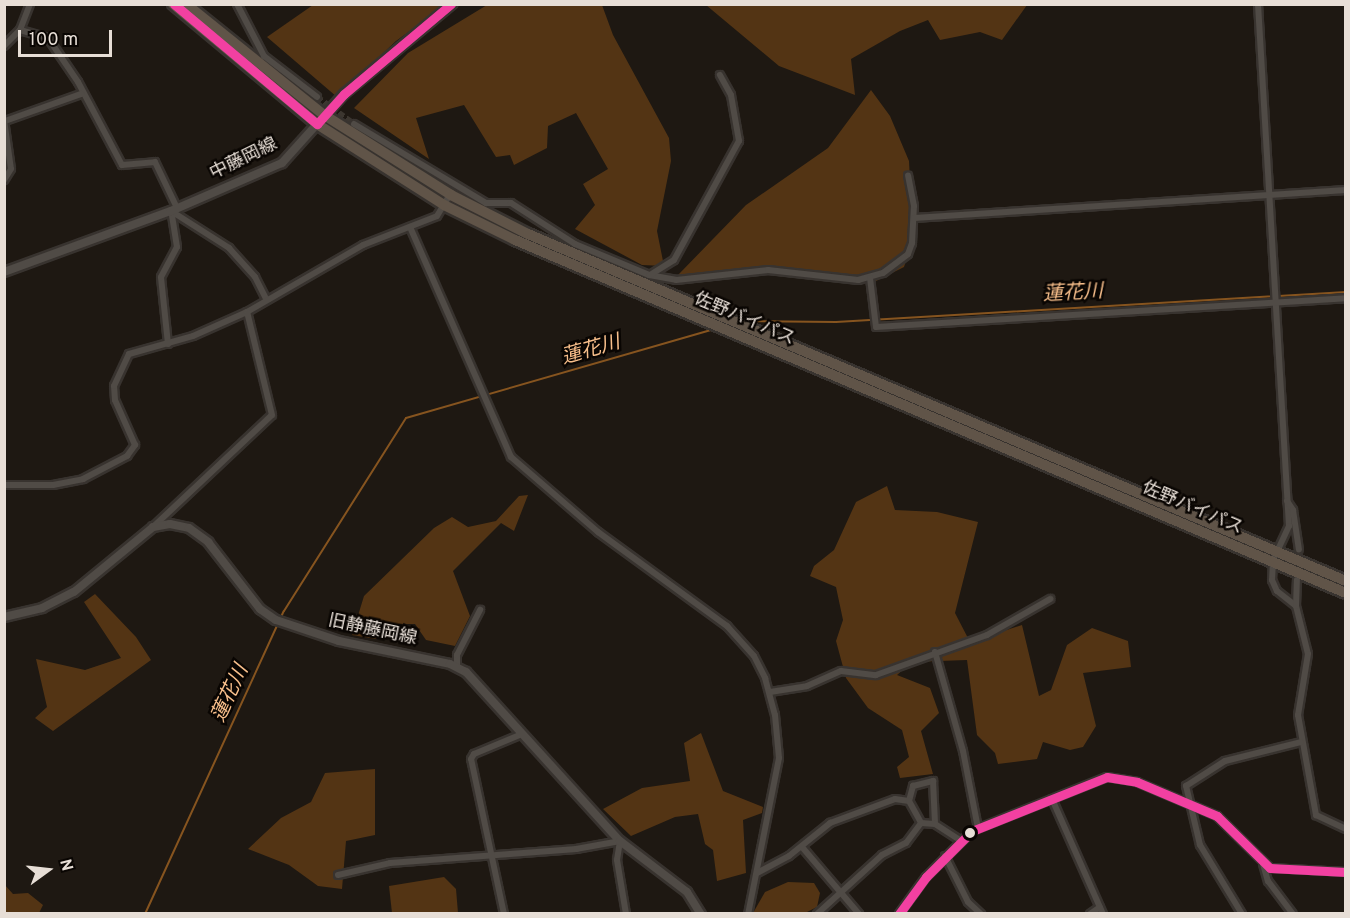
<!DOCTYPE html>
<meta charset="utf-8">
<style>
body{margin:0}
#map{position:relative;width:1350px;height:918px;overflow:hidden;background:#1e1812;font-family:Overpass,"Noto Sans JP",sans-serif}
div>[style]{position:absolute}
.green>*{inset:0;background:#533414}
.stream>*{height:2px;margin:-1px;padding:0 1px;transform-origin:1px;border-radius:1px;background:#86541f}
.minor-tunnel>*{height:6px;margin-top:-3px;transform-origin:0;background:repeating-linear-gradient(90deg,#3c362f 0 6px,transparent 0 9px)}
.roads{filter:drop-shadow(2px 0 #38332f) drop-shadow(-2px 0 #38332f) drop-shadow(0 2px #38332f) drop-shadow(0 -2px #38332f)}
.minor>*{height:6px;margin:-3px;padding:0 3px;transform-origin:3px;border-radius:3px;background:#504b46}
.tertiary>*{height:8px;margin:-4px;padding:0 4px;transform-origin:4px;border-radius:4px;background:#504b46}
.secondary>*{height:8px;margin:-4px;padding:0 4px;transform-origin:4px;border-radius:4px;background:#504b46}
.trunk>*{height:10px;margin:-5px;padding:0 5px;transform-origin:5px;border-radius:5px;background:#605448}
.bus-1>*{height:9px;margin:-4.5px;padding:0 4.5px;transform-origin:4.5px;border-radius:4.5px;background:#f240a1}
.dots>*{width:16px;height:16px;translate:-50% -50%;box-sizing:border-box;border:3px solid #090502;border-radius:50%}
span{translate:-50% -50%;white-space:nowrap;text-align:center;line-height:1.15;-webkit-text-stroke:5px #090502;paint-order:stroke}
.street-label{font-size:18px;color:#e7ded6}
.water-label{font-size:20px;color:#f8bf8b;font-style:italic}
.frame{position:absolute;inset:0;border:6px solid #e7ded6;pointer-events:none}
.north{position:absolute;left:18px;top:840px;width:60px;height:60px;-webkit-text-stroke:4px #090502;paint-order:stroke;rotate:75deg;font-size:16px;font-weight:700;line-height:24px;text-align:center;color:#e7ded6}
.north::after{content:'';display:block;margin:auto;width:21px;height:27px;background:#e7ded6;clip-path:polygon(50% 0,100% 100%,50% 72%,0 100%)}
.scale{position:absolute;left:18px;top:30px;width:94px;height:27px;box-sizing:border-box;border:3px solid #e7ded6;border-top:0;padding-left:8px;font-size:18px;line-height:21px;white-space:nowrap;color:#e7ded6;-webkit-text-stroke:4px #090502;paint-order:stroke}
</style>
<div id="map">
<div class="green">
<i style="clip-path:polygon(313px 5px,446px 5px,396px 41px,337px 97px,267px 37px)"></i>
<i style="clip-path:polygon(487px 5px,602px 5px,613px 35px,669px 138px,671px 161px,657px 231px,664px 266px,642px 265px,575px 229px,595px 205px,583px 184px,608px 169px,576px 113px,548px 126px,547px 148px,514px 165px,510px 155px,496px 157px,464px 105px,416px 118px,429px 159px,354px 108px,408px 53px)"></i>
<i style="clip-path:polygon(706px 5px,1027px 5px,1002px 40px,980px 32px,940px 40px,928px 20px,900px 31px,851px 59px,855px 95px,779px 66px)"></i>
<i style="clip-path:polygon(871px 90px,890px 116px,909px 161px,913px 240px,904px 267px,870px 284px,775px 273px,678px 275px,746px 205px,828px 148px)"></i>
<i style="clip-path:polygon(887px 486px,895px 510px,937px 512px,978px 522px,955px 613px,970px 642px,1022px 625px,1039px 696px,1051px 690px,1067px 645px,1092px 628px,1128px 641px,1131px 667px,1083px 673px,1096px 726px,1083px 747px,1070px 750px,1043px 742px,1037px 759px,998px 764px,995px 753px,977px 735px,967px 660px,912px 662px,897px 675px,930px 688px,939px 713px,921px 731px,933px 774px,900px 778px,897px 767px,909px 757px,902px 730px,868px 708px,846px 678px,836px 641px,843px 620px,836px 587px,810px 576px,814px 566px,834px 550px,856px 502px)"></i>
<i style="clip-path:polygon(528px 495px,514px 531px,501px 523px,453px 571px,470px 616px,455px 646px,426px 640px,415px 624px,396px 624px,375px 639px,352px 635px,364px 596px,434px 528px,452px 517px,468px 527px,496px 521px,519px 496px)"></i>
<i style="clip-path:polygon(95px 594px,136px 637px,151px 660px,53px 731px,35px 718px,47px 707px,36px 659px,85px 670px,121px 658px,84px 602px)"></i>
<i style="clip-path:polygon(701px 733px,723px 791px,763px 807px,762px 813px,743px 820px,746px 873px,717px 881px,713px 850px,705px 844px,698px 814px,675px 817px,631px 836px,603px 809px,642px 788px,690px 781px,684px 743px)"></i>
<i style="clip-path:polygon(375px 769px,375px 835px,346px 841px,342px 889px,318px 886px,289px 865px,248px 849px,281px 818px,311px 802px,325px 773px)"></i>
<i style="clip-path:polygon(444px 877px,456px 889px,458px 913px,392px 913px,389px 886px)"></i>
<i style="clip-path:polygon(788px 882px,814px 883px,820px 893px,817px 907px,805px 913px,753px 913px,765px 892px)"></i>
<i style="clip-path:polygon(4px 884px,13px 894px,28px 893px,43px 905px,39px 913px,5px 913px)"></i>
</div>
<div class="stream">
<i style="left:745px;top:321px;width:91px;rotate:0.6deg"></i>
<i style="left:836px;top:322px;width:511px;rotate:-3.37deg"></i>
<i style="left:145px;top:914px;width:333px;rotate:-65.4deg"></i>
<i style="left:284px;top:611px;width:228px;rotate:-57.7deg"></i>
<i style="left:406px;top:418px;width:321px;rotate:-16.1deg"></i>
</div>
<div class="minor-tunnel">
<i style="left:317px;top:97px;width:46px;rotate:36.1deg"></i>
</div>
<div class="roads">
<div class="minor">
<i style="left:237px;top:4px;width:59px;rotate:62.6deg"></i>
<i style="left:264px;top:56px;width:67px;rotate:37.7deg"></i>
<i style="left:1258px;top:4px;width:523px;rotate:86.6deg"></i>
<i style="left:1289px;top:526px;width:38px;rotate:115deg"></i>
<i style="left:1273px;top:561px;width:19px;rotate:93deg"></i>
<i style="left:1272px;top:580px;width:12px;rotate:66deg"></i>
<i style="left:1277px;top:591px;width:24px;rotate:38deg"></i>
<i style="left:1296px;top:606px;width:49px;rotate:76deg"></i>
<i style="left:1308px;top:654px;width:62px;rotate:99.3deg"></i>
<i style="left:1298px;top:715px;width:102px;rotate:79.8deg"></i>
<i style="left:1316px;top:815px;width:33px;rotate:25deg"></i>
<i style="left:20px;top:30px;width:29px;rotate:16deg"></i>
<i style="left:48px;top:38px;width:53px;rotate:55.7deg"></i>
<i style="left:78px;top:82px;width:94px;rotate:62.1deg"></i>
<i style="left:122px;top:165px;width:33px;rotate:-5deg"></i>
<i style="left:155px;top:162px;width:51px;rotate:64.4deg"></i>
<i style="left:4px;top:46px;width:23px;rotate:-45deg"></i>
<i style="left:20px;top:30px;width:28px;rotate:-69deg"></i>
<i style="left:4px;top:120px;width:49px;rotate:81.9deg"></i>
<i style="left:11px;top:169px;width:13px;rotate:122deg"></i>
<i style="left:5px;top:121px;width:81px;rotate:-19.6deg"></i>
<i style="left:354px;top:124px;width:154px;rotate:30.9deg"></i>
<i style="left:486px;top:203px;width:25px"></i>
<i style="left:511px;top:203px;width:76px;rotate:32.6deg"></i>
<i style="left:575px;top:244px;width:80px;rotate:22.7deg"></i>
<i style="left:649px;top:275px;width:27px;rotate:10deg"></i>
<i style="left:676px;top:280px;width:93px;rotate:-6.2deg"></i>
<i style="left:768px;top:270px;width:91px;rotate:6.3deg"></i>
<i style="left:858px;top:280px;width:26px;rotate:-16deg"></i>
<i style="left:883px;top:273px;width:31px;rotate:-37deg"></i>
<i style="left:908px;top:254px;width:12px;rotate:-70deg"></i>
<i style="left:912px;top:243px;width:37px;rotate:-87deg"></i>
<i style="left:914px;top:206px;width:31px;rotate:-101deg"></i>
<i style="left:171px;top:211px;width:69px;rotate:32.5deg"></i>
<i style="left:229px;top:248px;width:39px;rotate:48deg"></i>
<i style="left:255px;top:277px;width:25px;rotate:63deg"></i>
<i style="left:914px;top:218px;width:433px;rotate:-3.7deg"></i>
<i style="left:410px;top:227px;width:251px;rotate:66.3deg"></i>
<i style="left:511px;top:457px;width:115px;rotate:40.8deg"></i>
<i style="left:598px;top:532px;width:160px;rotate:36.1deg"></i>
<i style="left:727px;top:626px;width:40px;rotate:48deg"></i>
<i style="left:754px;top:656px;width:25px;rotate:63deg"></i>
<i style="left:765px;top:678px;width:38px;rotate:75deg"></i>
<i style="left:775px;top:715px;width:43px;rotate:84.7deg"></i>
<i style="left:779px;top:758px;width:159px;rotate:101.2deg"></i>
<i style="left:650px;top:275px;width:28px;rotate:-32deg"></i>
<i style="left:674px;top:260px;width:136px;rotate:-61.4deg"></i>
<i style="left:739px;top:141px;width:47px;rotate:-99.9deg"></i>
<i style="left:731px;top:95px;width:23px;rotate:-119deg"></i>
<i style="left:870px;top:278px;width:49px;rotate:83deg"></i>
<i style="left:876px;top:327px;width:471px;rotate:-3.5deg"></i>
<i style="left:168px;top:344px;width:67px;rotate:-96deg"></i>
<i style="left:161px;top:277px;width:34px;rotate:-62deg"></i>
<i style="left:177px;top:247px;width:36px;rotate:-99deg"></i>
<i style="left:4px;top:485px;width:49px"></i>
<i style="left:53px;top:485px;width:31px;rotate:-11deg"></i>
<i style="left:83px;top:479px;width:50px;rotate:-27.6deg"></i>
<i style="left:127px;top:456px;width:14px;rotate:-54deg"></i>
<i style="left:135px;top:445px;width:49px;rotate:-114deg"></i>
<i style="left:115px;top:400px;width:14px;rotate:-94deg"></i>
<i style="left:114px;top:386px;width:35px;rotate:-65deg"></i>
<i style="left:129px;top:354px;width:66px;rotate:-15.7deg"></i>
<i style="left:193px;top:336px;width:59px;rotate:-24deg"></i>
<i style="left:247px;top:312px;width:134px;rotate:-30deg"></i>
<i style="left:363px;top:245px;width:79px;rotate:-21.4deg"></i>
<i style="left:437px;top:216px;width:27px;rotate:-59deg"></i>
<i style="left:1287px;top:501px;width:11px;rotate:56deg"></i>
<i style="left:1293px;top:510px;width:40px;rotate:81.5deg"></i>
<i style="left:153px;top:527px;width:163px;rotate:-43.3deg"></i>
<i style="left:272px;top:415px;width:106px;rotate:-103.6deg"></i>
<i style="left:1296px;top:606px;width:26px;rotate:-88deg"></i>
<i style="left:935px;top:652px;width:103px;rotate:74.2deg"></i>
<i style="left:963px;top:751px;width:78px;rotate:79deg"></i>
<i style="left:457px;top:666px;width:11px;rotate:-90deg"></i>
<i style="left:457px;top:655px;width:51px;rotate:-62.9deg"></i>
<i style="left:770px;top:692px;width:37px;rotate:-9deg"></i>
<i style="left:807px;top:686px;width:37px;rotate:-24deg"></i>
<i style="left:841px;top:671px;width:35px;rotate:7deg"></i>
<i style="left:876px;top:675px;width:118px;rotate:-19.8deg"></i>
<i style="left:987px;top:635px;width:73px;rotate:-29.7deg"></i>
<i style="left:1052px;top:799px;width:126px;rotate:66.1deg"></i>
<i style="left:909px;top:801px;width:16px;rotate:-75deg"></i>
<i style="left:913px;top:786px;width:21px;rotate:-14deg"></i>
<i style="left:933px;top:781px;width:43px;rotate:87.3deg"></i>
<i style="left:935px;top:824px;width:30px;rotate:33deg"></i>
<i style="left:802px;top:847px;width:88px;rotate:49.6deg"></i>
<i style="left:945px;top:856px;width:51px;rotate:63.4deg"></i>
<i style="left:968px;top:902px;width:18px;rotate:43deg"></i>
<i style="left:1263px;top:864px;width:18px;rotate:74deg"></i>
<i style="left:1268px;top:881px;width:41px;rotate:52.9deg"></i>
<i style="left:757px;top:873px;width:36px;rotate:-28deg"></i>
<i style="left:789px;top:856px;width:53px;rotate:-38.8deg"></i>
<i style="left:830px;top:823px;width:69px;rotate:-20.3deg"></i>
<i style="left:895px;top:799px;width:14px;rotate:8deg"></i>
<i style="left:909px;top:801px;width:25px;rotate:61deg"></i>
<i style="left:338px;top:875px;width:53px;rotate:-13deg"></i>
<i style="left:390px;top:863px;width:187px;rotate:-4.3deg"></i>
<i style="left:576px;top:849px;width:45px;rotate:-10.3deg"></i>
<i style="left:620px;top:841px;width:19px;rotate:99deg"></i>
<i style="left:617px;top:860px;width:55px;rotate:80.5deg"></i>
<i style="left:504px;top:914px;width:158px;rotate:-102deg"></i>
<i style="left:471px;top:759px;width:6px;rotate:-59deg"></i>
<i style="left:474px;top:754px;width:52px;rotate:-22.6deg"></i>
<i style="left:817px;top:914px;width:88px;rotate:-42.2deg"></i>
<i style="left:882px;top:855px;width:27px;rotate:-27deg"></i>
<i style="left:906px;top:843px;width:25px;rotate:-53deg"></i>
<i style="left:921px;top:823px;width:14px;rotate:4deg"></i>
<i style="left:899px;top:914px;width:46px;rotate:-53.9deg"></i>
<i style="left:926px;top:877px;width:65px;rotate:-45deg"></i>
<i style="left:972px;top:831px;width:145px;rotate:-21.8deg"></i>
<i style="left:1107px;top:777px;width:30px;rotate:9deg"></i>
<i style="left:1137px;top:782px;width:87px;rotate:23deg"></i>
<i style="left:1217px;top:816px;width:74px;rotate:44.5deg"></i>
<i style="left:1270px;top:868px;width:76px;rotate:3deg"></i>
<i style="left:1090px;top:914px;width:12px;rotate:-35deg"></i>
<i style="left:1242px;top:914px;width:81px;rotate:-121.3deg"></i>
<i style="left:1200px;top:845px;width:61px;rotate:-103.3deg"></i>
<i style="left:1186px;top:786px;width:46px;rotate:-32.7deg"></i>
<i style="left:1225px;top:761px;width:78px;rotate:-14deg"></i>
</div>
<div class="tertiary">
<i style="left:4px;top:617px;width:39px;rotate:-13deg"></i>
<i style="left:42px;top:608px;width:36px;rotate:-27deg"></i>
<i style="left:74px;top:592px;width:102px;rotate:-39.4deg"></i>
<i style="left:153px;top:527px;width:17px;rotate:-10deg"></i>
<i style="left:170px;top:524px;width:19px;rotate:12deg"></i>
<i style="left:189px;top:528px;width:24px;rotate:36deg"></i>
<i style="left:208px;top:542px;width:85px;rotate:52.2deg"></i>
<i style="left:260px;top:609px;width:19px;rotate:35deg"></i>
<i style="left:276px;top:620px;width:66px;rotate:18.4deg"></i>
<i style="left:339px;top:641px;width:113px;rotate:11.7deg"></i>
<i style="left:450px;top:664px;width:18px;rotate:27deg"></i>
<i style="left:466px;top:672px;width:229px;rotate:47.7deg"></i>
<i style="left:620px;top:841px;width:84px;rotate:37.3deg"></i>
<i style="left:687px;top:892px;width:26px;rotate:58deg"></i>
</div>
<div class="secondary">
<i style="left:4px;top:272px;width:178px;rotate:-20.1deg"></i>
<i style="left:171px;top:211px;width:121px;rotate:-23.4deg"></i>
<i style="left:282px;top:163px;width:93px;rotate:-48.1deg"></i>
<i style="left:344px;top:94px;width:141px;rotate:-39.8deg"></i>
</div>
<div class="trunk">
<i style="left:173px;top:4px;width:187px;rotate:39.8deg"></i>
<i style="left:317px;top:124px;width:151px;rotate:32.5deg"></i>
<i style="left:444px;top:205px;width:79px;rotate:26.2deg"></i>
<i style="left:515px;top:240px;width:903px;rotate:23.02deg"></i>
<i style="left:186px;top:4px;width:177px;rotate:38.8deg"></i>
<i style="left:324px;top:115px;width:150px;rotate:32.2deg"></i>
<i style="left:451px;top:195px;width:86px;rotate:26.9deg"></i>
<i style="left:528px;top:234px;width:889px;rotate:22.99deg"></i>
</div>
</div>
<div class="bus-1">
<i style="left:174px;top:4px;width:187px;rotate:40deg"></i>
<i style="left:317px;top:124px;width:40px;rotate:-48deg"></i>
<i style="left:344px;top:94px;width:140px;rotate:-40.1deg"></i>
<i style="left:899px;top:914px;width:46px;rotate:-53.9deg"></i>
<i style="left:926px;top:877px;width:65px;rotate:-45deg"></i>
<i style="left:972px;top:831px;width:145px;rotate:-21.8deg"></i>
<i style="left:1107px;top:777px;width:30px;rotate:9deg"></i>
<i style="left:1137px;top:782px;width:87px;rotate:23deg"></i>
<i style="left:1217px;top:816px;width:74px;rotate:44.5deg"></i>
<i style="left:1270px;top:868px;width:76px;rotate:3deg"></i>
</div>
<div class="dots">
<i style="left:970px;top:833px;background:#e7ded6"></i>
</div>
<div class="street-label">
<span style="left:244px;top:160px;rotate:-26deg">中藤岡線</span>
<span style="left:744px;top:320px;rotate:23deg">佐野バイパス</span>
<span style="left:1192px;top:509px;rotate:23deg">佐野バイパス</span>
<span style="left:372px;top:631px;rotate:12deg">旧静藤岡線</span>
</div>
<div class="water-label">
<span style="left:1073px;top:294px;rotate:-3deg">蓮花川</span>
<span style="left:591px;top:351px;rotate:-16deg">蓮花川</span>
<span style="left:231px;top:694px;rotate:-65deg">蓮花川</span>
</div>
<div class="frame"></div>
<div class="north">N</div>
<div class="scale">100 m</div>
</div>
